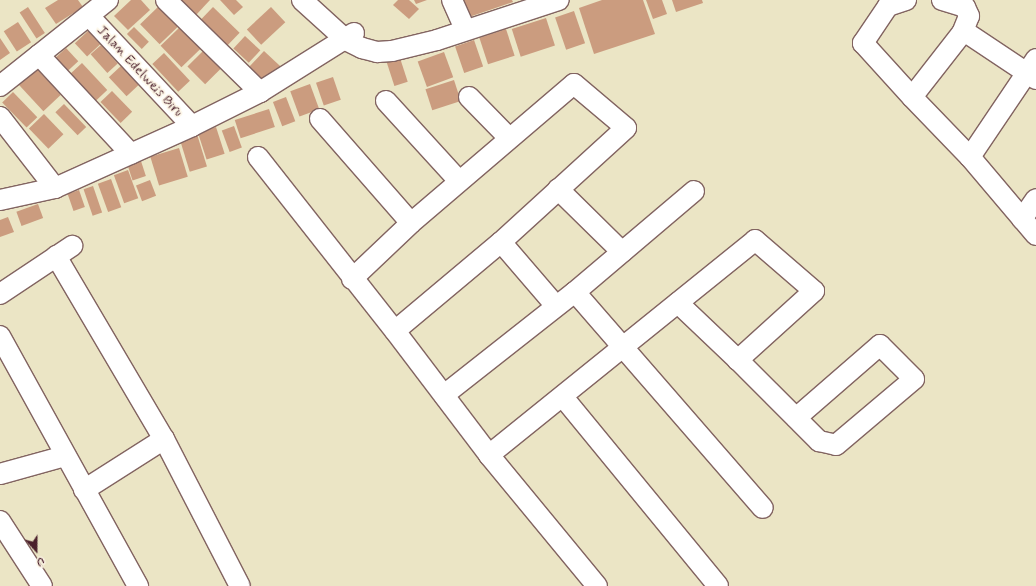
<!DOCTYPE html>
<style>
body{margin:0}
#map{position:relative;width:1036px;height:586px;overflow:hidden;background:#ebe5c5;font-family:Mynerve,sans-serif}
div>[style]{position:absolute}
.building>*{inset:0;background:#cb9c7f;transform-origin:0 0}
.roads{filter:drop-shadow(1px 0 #826461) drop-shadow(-1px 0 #826461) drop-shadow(0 1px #826461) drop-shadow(0 -1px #826461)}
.street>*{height:20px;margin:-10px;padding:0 10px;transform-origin:10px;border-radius:10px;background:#fff}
span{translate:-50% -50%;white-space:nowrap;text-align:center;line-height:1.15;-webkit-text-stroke:3.5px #fcf5e5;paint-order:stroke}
.street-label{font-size:14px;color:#4a1f2b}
.north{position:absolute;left:16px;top:530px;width:40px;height:40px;-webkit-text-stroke:3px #fcf5e5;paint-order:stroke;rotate:159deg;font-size:11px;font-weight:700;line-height:16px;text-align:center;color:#4a1f2b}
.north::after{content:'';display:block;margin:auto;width:14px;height:18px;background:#4a1f2b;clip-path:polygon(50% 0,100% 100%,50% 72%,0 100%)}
</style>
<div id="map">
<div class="building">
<i style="clip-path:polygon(58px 0,78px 0,83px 7px,56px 24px,45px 8px)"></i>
<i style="clip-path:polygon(131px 0,141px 0,150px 10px,128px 30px,114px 16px)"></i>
<i style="clip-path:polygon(180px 0,210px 0,196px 15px)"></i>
<i style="clip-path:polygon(220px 0,236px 0,243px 7px,234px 15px)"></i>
<i style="clip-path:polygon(398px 0,409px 0,419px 9px,409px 19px,393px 5px)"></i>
<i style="clip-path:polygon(414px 0,427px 0,416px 4px)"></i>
<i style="clip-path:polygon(463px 0,512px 0,513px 2px,469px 17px)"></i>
<i style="clip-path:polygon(602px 0,643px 0,655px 34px,594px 54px,579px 8px)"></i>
<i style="clip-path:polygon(646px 0,662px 0,667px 14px,653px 19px)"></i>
<i style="clip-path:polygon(672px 0,702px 0,703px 3px,676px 12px)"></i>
<i style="left:161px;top:4px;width:28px;height:29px;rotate:46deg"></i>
<i style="left:28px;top:7px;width:31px;height:10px;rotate:57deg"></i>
<i style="left:213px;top:7px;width:37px;height:18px;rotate:44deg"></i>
<i style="left:271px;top:7px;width:21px;height:33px;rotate:47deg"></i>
<i style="left:574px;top:11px;width:34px;height:20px;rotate:71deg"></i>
<i style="left:546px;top:18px;width:29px;height:36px;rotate:72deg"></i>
<i style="left:18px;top:22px;width:24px;height:17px;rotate:57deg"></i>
<i style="left:134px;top:27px;width:21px;height:10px;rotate:45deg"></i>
<i style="left:180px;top:27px;width:30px;height:27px;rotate:46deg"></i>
<i style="left:506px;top:29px;width:28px;height:28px;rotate:72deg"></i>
<i style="left:88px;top:31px;width:18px;height:18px;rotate:47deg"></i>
<i style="left:245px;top:36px;width:21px;height:17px;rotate:43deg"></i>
<i style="clip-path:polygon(0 38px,10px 53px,0 60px)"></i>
<i style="left:474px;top:40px;width:28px;height:20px;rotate:71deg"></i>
<i style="left:101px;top:45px;width:25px;height:14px;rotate:48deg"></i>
<i style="left:66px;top:48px;width:18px;height:19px;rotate:47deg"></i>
<i style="left:203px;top:51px;width:25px;height:22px;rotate:45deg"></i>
<i style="left:264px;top:51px;width:26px;height:22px;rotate:43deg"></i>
<i style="left:444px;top:52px;width:27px;height:28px;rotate:70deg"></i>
<i style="left:164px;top:53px;width:38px;height:16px;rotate:47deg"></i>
<i style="left:400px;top:58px;width:25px;height:14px;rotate:72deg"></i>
<i style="left:82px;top:63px;width:37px;height:17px;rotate:47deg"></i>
<i style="left:122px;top:65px;width:26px;height:18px;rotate:47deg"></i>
<i style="left:35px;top:67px;width:38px;height:24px;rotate:47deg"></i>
<i style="left:333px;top:77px;width:24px;height:18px;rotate:71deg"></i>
<i style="left:454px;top:80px;width:22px;height:30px;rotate:72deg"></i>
<i style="left:310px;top:84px;width:27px;height:21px;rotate:70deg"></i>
<i style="left:112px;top:91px;width:29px;height:16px;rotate:46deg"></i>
<i style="left:13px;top:92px;width:35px;height:15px;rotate:46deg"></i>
<i style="left:286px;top:97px;width:26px;height:14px;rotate:69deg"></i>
<i style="left:64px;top:104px;width:32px;height:12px;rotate:46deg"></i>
<i style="left:269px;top:109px;width:19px;height:36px;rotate:72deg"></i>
<i style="left:44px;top:114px;width:28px;height:21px;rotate:46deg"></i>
<i style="left:234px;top:126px;width:23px;height:13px;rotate:70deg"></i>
<i style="left:216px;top:127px;width:28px;height:19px;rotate:72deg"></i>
<i style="left:197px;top:134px;width:34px;height:18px;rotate:73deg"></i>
<i style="left:179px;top:148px;width:30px;height:30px;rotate:73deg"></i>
<i style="left:140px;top:158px;width:19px;height:14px;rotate:72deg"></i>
<i style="left:128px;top:170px;width:30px;height:15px;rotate:70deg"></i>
<i style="left:111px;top:179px;width:30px;height:14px;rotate:70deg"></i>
<i style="left:150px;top:180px;width:17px;height:15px;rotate:69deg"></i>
<i style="left:93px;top:186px;width:28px;height:10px;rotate:71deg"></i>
<i style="left:79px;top:190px;width:18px;height:12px;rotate:71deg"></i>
<i style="left:38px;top:204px;width:15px;height:23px;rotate:70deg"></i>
<i style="clip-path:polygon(8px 217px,14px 232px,0 237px,0 220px)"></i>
</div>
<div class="roads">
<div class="street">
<i style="left:108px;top:0;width:88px;rotate:141.4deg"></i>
<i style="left:39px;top:55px;width:135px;rotate:47.1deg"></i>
<i style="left:166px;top:0;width:132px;rotate:44.4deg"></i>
<i style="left:302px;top:0;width:59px;rotate:42.3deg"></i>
<i style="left:346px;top:40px;width:18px;rotate:27deg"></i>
<i style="left:362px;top:48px;width:16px;rotate:15deg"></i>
<i style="left:377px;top:52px;width:15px;rotate:-4deg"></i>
<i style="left:392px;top:51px;width:46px;rotate:-13.7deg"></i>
<i style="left:437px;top:40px;width:128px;rotate:-18.2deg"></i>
<i style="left:452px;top:0;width:32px;rotate:66deg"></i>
<i style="left:906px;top:0;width:19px;rotate:162deg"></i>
<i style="left:888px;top:6px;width:45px;rotate:124deg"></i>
<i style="left:863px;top:43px;width:73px;rotate:47.8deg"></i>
<i style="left:942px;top:0;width:24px;rotate:17deg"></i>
<i style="left:965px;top:7px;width:10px;rotate:66deg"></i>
<i style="left:969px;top:16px;width:18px;rotate:112deg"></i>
<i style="left:89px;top:16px;width:151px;rotate:46.9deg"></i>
<i style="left:1036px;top:79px;width:83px;rotate:-146.3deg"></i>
<i style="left:967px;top:33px;width:5px;rotate:180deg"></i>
<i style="left:962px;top:33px;width:81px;rotate:128deg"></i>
<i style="left:912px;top:97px;width:83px;rotate:46deg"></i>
<i style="left:970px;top:157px;width:102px;rotate:49.8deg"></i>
<i style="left:0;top:86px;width:50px;rotate:-38.5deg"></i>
<i style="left:469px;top:97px;width:57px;rotate:45.7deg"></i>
<i style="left:386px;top:101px;width:108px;rotate:47.6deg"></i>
<i style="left:0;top:117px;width:90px;rotate:52.2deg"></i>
<i style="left:320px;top:119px;width:138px;rotate:48.8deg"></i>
<i style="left:258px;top:157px;width:221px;rotate:51.8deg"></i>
<i style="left:395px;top:331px;width:156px;rotate:52.8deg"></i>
<i style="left:970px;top:157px;width:118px;rotate:-56deg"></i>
<i style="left:558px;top:189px;width:90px;rotate:44.5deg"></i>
<i style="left:0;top:200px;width:56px;rotate:-12.3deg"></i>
<i style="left:55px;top:188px;width:150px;rotate:-24.3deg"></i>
<i style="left:192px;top:126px;width:76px;rotate:-26.6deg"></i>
<i style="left:260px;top:92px;width:111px;rotate:-32.1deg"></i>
<i style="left:1022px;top:219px;width:24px;rotate:-55deg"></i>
<i style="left:501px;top:242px;width:84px;rotate:49.3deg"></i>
<i style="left:56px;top:256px;width:212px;rotate:59.5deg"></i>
<i style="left:164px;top:439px;width:165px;rotate:62.7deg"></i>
<i style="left:352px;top:279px;width:81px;rotate:-43.5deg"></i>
<i style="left:411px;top:223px;width:214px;rotate:-40.5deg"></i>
<i style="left:574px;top:84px;width:68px;rotate:40.2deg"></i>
<i style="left:626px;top:128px;width:169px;rotate:137.6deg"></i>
<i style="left:501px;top:242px;width:138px;rotate:140deg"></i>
<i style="left:575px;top:292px;width:156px;rotate:-40.3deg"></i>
<i style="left:0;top:294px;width:87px;rotate:-33.7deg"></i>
<i style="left:0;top:336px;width:286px;rotate:61.1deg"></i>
<i style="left:738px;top:360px;width:115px;rotate:45deg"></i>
<i style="left:819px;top:441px;width:17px;rotate:13deg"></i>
<i style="left:836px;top:445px;width:102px;rotate:-40.2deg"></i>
<i style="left:914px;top:379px;width:48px;rotate:-135deg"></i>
<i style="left:880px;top:345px;width:111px;rotate:139deg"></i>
<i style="left:444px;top:395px;width:167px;rotate:-38.2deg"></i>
<i style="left:575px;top:292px;width:286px;rotate:49deg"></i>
<i style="left:563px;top:397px;width:244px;rotate:50.6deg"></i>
<i style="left:0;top:474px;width:67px;rotate:-15.5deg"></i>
<i style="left:84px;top:490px;width:95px;rotate:-32.5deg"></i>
<i style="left:0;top:521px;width:77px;rotate:57.1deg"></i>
<i style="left:597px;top:586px;width:170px;rotate:-129.5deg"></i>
<i style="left:489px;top:455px;width:342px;rotate:-38.9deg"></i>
<i style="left:755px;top:240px;width:78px;rotate:40.8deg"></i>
<i style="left:814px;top:291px;width:103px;rotate:137.8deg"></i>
<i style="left:738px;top:360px;width:83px;rotate:-136.5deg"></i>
</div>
</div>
<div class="street-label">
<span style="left:140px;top:71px;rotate:47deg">Jalan Edelweis Biru</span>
</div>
<div class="north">U</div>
</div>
